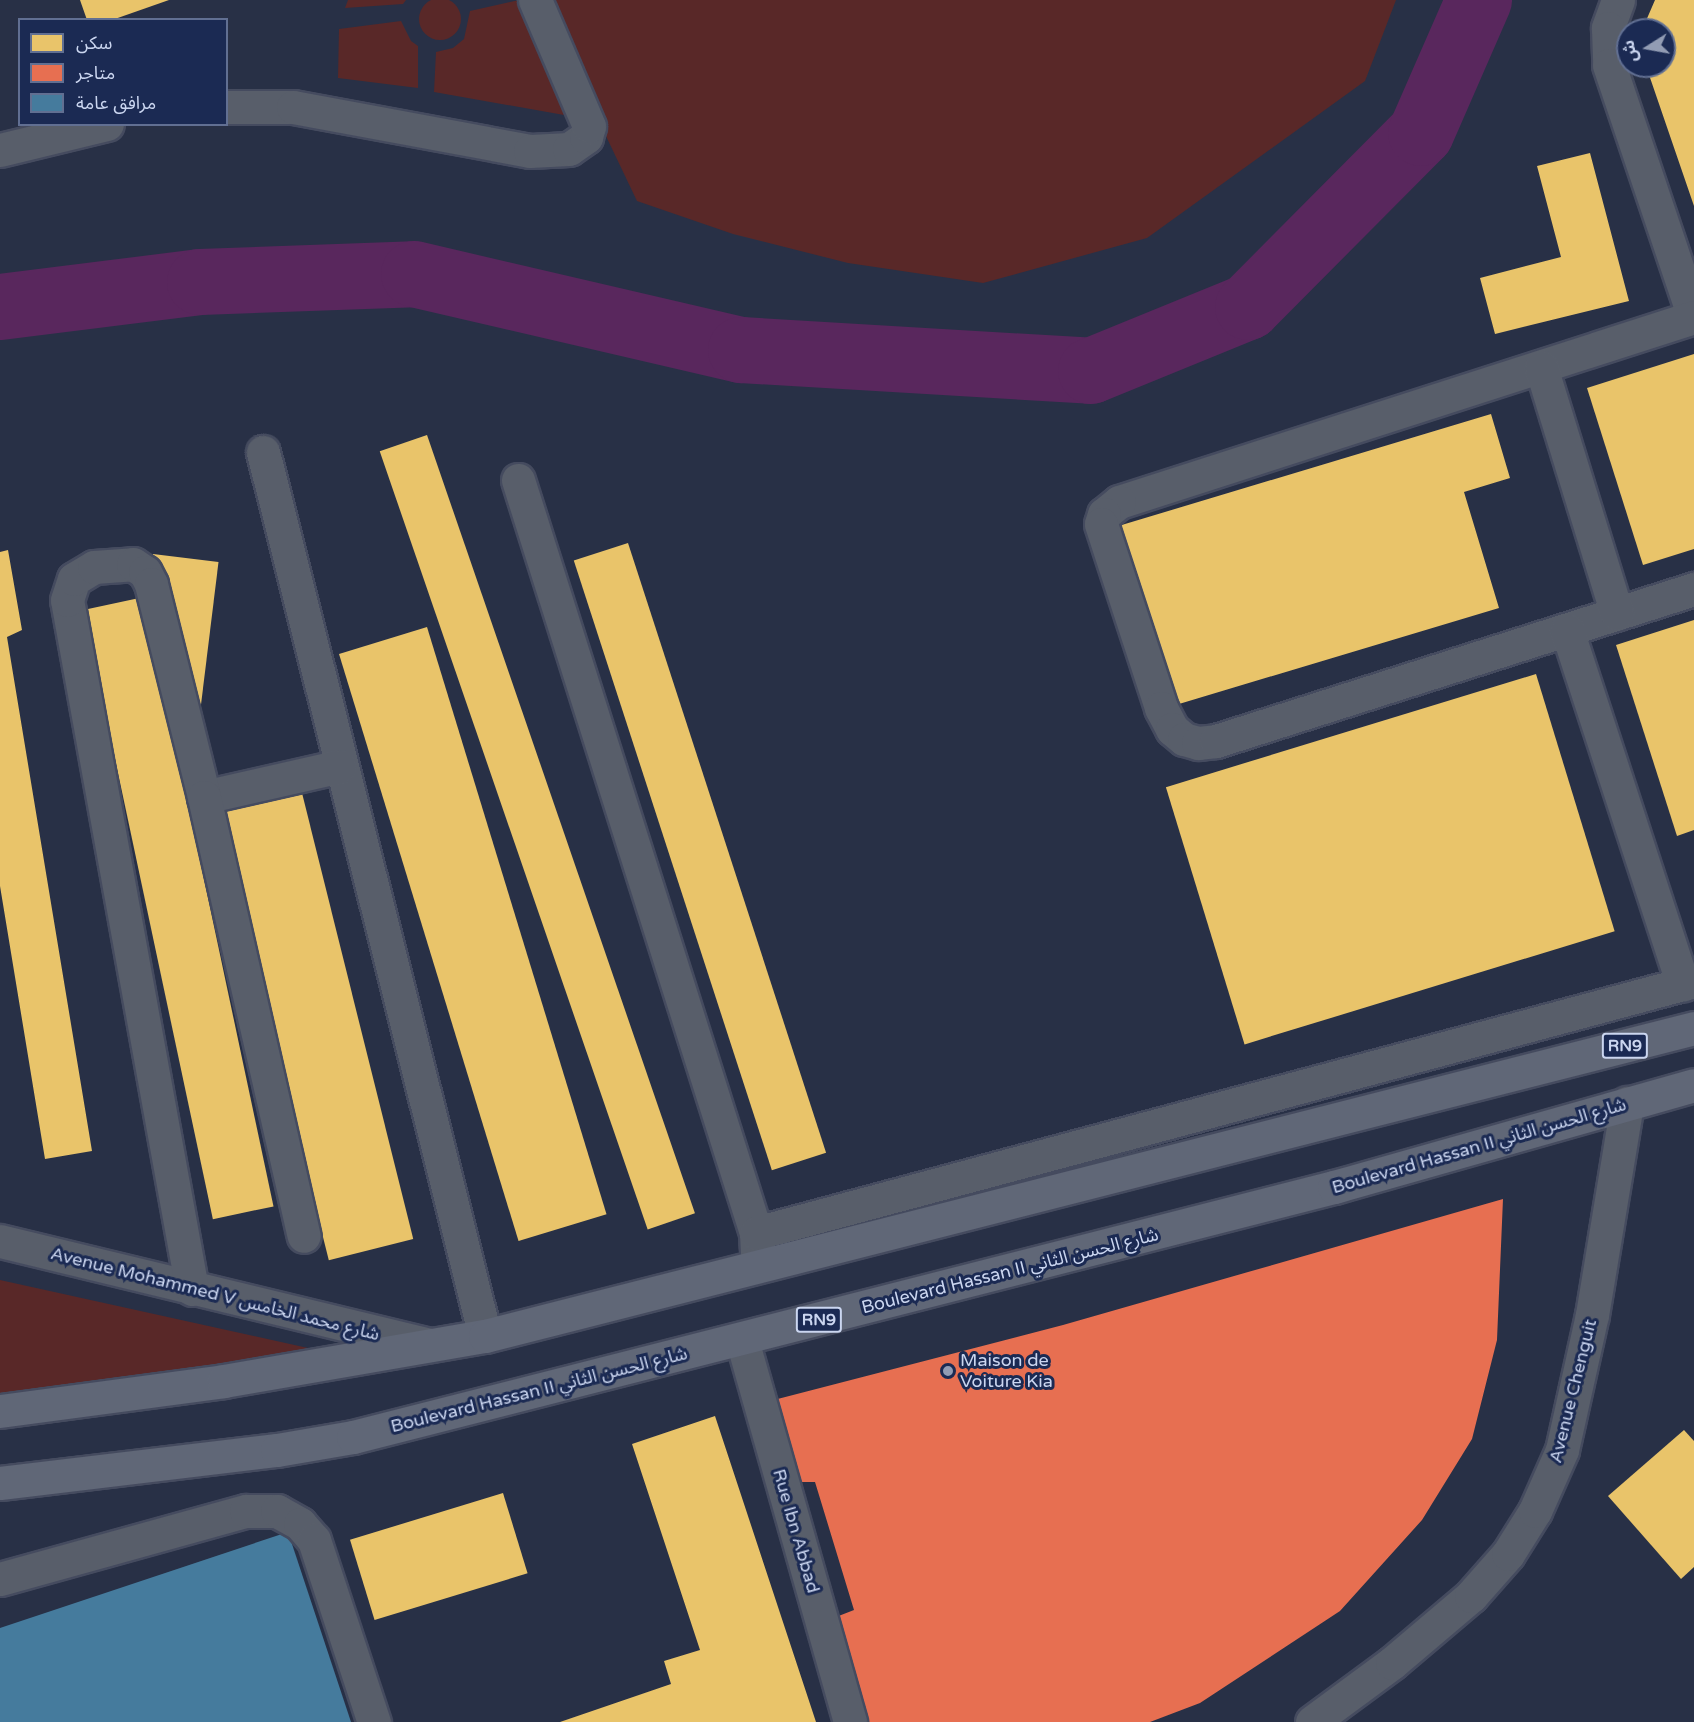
<!DOCTYPE html>
<meta charset="utf-8">
<style>
body{margin:0}
#map{position:relative;width:1694px;height:1722px;overflow:hidden;background:#283046;font-family:"Varela Round","Noto Sans Arabic",sans-serif}
div>[style]{position:absolute}
.green>*{inset:0;background:#592828}
.round{border-radius:50%}
.homes>*{inset:0;background:#e9c46a;transform-origin:0 0}
.shops>*{inset:0;background:#e76f51}
.public>*{inset:0;background:#457b9d}
.river>*{height:66px;margin:-33px;padding:0 33px;transform-origin:33px;border-radius:33px;background:#59275d}
.roads{filter:drop-shadow(2px 0 #454b5f) drop-shadow(-2px 0 #454b5f) drop-shadow(0 2px #454b5f) drop-shadow(0 -2px #454b5f)}
.minor>*{height:33px;margin:-16.5px;padding:0 16.5px;transform-origin:16.5px;border-radius:16.5px;background:#585e6a}
.major>*{height:33px;margin:-16.5px;padding:0 16.5px;transform-origin:16.5px;border-radius:16.5px;background:#606777}
.dots>*{width:16px;height:16px;translate:-50% -50%;box-sizing:border-box;border:3px solid #1b2a53;border-radius:50%}
span{translate:-50% -50%;white-space:nowrap;text-align:center;line-height:1.15;-webkit-text-stroke:6px #1b2a53;paint-order:stroke}
.shield-label span{padding:2px 4px;background:#1b2a53;border:2px solid;border-radius:4px;-webkit-text-stroke-width:0}
.shield-label{font-size:16px;color:#cbd6f0;font-weight:700}
.street-label{font-size:18px;color:#cbd6f0}
.poi-label{font-size:18px;color:#cbd6f0}
.left{translate:0 -50%;text-align:left}
.legend{position:absolute;left:18px;top:18px;width:210px;height:108px;box-sizing:border-box;background:#1b2a53;border:2px solid #616f92;margin:0;padding:8px 10px;list-style:none;font-size:18px;color:#cbd6f0}
.legend li{display:flex;align-items:center;gap:12px;height:30px}
.legend b{width:30px;border:2px solid #616f92}
.north{position:absolute;left:1616px;top:18px;width:60px;height:60px;box-sizing:border-box;background:#1b2a53;border:2px solid #616f92;border-radius:50%;rotate:259deg;font-size:16px;font-weight:700;line-height:24px;text-align:center;color:#cbd6f0}
.north::after{content:'';display:block;margin:auto;width:21px;height:27px;background:#929cb4;clip-path:polygon(50% 0,100% 100%,50% 72%,0 100%)}
</style>
<div id="map">
<div class="green">
<i class="round" style="left:419px;top:-2px;width:42px;height:42px"></i>
<i style="clip-path:polygon(348px 0,406px 0,403px 4px,345px 8px)"></i>
<i style="clip-path:polygon(519px 0,569px 106px,564px 115px,434px 92px,436px 52px,453px 48px,464px 39px,470px 11px)"></i>
<i style="clip-path:polygon(541px 0,1396px 0,1365px 81px,1147px 238px,983px 283px,848px 263px,733px 234px,637px 201px)"></i>
<i style="clip-path:polygon(401px 21px,411px 41px,418px 46px,418px 88px,338px 78px,339px 29px)"></i>
<i style="clip-path:polygon(0 1280px,308px 1348px,305px 1364px,0 1406px)"></i>
</div>
<div class="homes">
<i style="clip-path:polygon(80px 0,169px 0,112px 20px,87px 20px)"></i>
<i style="clip-path:polygon(1655px 0,1694px 0,1694px 206px,1646px 66px,1664px 66px,1664px 30px,1642px 30px)"></i>
<i style="clip-path:polygon(1590px 153px,1629px 301px,1495px 334px,1480px 278px,1561px 257px,1537px 166px)"></i>
<i style="clip-path:polygon(1694px 354px,1694px 549px,1643px 565px,1587px 388px)"></i>
<i style="clip-path:polygon(1491px 414px,1510px 478px,1464px 492px,1499px 608px,1169px 707px,1115px 527px)"></i>
<i style="left:427px;top:435px;width:823px;height:50px;rotate:71deg"></i>
<i style="left:628px;top:543px;width:641px;height:57px;rotate:72deg"></i>
<i style="clip-path:polygon(8px 550px,22px 630px,7px 637px,92px 1151px,45px 1159px,0 886px,0 552px)"></i>
<i style="left:153px;top:554px;width:66px;height:219px;rotate:7deg"></i>
<i style="left:144px;top:597px;width:623px;height:62px;rotate:78deg"></i>
<i style="clip-path:polygon(1694px 620px,1694px 830px,1677px 836px,1616px 645px)"></i>
<i style="left:427px;top:627px;width:614px;height:92px;rotate:73deg"></i>
<i style="left:1536px;top:674px;width:269px;height:387px;rotate:73deg"></i>
<i style="left:300px;top:785px;width:468px;height:87px;rotate:76deg"></i>
<i style="clip-path:polygon(715px 1416px,816px 1722px,560px 1722px,671px 1684px,664px 1661px,700px 1650px,632px 1444px)"></i>
<i style="clip-path:polygon(1684px 1430px,1694px 1441px,1694px 1567px,1681px 1579px,1608px 1496px)"></i>
<i style="left:503px;top:1493px;width:84px;height:160px;rotate:73deg"></i>
</div>
<div class="shops">
<i style="clip-path:polygon(1503px 1199px,1497px 1340px,1472px 1439px,1422px 1520px,1340px 1611px,1200px 1703px,1150px 1722px,865px 1722px,836px 1617px,854px 1610px,815px 1482px,790px 1482px,766px 1402px,1063px 1325px)"></i>
</div>
<div class="public">
<i style="clip-path:polygon(288px 1532px,351px 1722px,0 1722px,0 1628px)"></i>
</div>
<div class="river">
<i style="left:0;top:307px;width:202px;rotate:-7.1deg"></i>
<i style="left:200px;top:282px;width:214px;rotate:-2.1deg"></i>
<i style="left:414px;top:274px;width:336px;rotate:13.1deg"></i>
<i style="left:741px;top:350px;width:351px;rotate:3.4deg"></i>
<i style="left:1091px;top:371px;width:170px;rotate:-22.2deg"></i>
<i style="left:1248px;top:307px;width:245px;rotate:-45.2deg"></i>
<i style="left:1421px;top:133px;width:145px;rotate:-66.4deg"></i>
</div>
<div class="roads">
<div class="minor">
<i style="left:1618px;top:0;width:30px;rotate:110deg"></i>
<i style="left:1608px;top:28px;width:37px;rotate:88deg"></i>
<i style="left:1609px;top:65px;width:266px;rotate:71.4deg"></i>
<i style="left:226px;top:107px;width:67px"></i>
<i style="left:293px;top:107px;width:241px;rotate:10.5deg"></i>
<i style="left:530px;top:151px;width:39px;rotate:-3deg"></i>
<i style="left:569px;top:149px;width:21px;rotate:-35deg"></i>
<i style="left:586px;top:137px;width:11px;rotate:-75deg"></i>
<i style="left:589px;top:126px;width:137px;rotate:-113.2deg"></i>
<i style="left:0;top:150px;width:110px;rotate:-13.7deg"></i>
<i style="left:1694px;top:317px;width:604px;rotate:162.16deg"></i>
<i style="left:1119px;top:502px;width:19px;rotate:141deg"></i>
<i style="left:1104px;top:514px;width:10px;rotate:107deg"></i>
<i style="left:1101px;top:524px;width:194px;rotate:71.9deg"></i>
<i style="left:1161px;top:708px;width:24px;rotate:62deg"></i>
<i style="left:1172px;top:729px;width:16px;rotate:40deg"></i>
<i style="left:1184px;top:739px;width:15px;rotate:16deg"></i>
<i style="left:1198px;top:743px;width:18px;rotate:-6deg"></i>
<i style="left:1216px;top:741px;width:502px;rotate:-17.64deg"></i>
<i style="left:1541px;top:367px;width:258px;rotate:72.9deg"></i>
<i style="left:263px;top:452px;width:911px;rotate:75.9deg"></i>
<i style="left:518px;top:480px;width:790px;rotate:72.46deg"></i>
<i style="left:756px;top:1233px;width:22px;rotate:87deg"></i>
<i style="left:1567px;top:630px;width:373px;rotate:71.9deg"></i>
<i style="left:204px;top:797px;width:139px;rotate:-12.8deg"></i>
<i style="left:756px;top:1233px;width:971px;rotate:-15.04deg"></i>
<i style="left:0;top:1241px;width:442px;rotate:13.6deg"></i>
<i style="left:192px;top:1289px;width:700px;rotate:-100.28deg"></i>
<i style="left:67px;top:600px;width:22px;rotate:-72deg"></i>
<i style="left:74px;top:579px;width:23px;rotate:-31deg"></i>
<i style="left:94px;top:567px;width:39px;rotate:-4deg"></i>
<i style="left:133px;top:564px;width:14px;rotate:34deg"></i>
<i style="left:145px;top:572px;width:13px;rotate:63deg"></i>
<i style="left:151px;top:584px;width:219px;rotate:76deg"></i>
<i style="left:204px;top:797px;width:450px;rotate:77.2deg"></i>
<i style="left:742px;top:1340px;width:397px;rotate:74.2deg"></i>
<i style="left:0;top:1579px;width:255px;rotate:-15.5deg"></i>
<i style="left:246px;top:1511px;width:31px"></i>
<i style="left:277px;top:1511px;width:26px;rotate:29deg"></i>
<i style="left:300px;top:1524px;width:21px;rotate:49deg"></i>
<i style="left:314px;top:1540px;width:192px;rotate:71.8deg"></i>
<i style="left:1312px;top:1722px;width:99px;rotate:-36.4deg"></i>
<i style="left:1392px;top:1663px;width:104px;rotate:-40.3deg"></i>
<i style="left:1471px;top:1596px;width:56px;rotate:-48.6deg"></i>
<i style="left:1508px;top:1554px;width:51px;rotate:-57.9deg"></i>
<i style="left:1535px;top:1511px;width:67px;rotate:-66.1deg"></i>
<i style="left:1562px;top:1450px;width:138px;rotate:-77.5deg"></i>
<i style="left:1592px;top:1315px;width:215px;rotate:-80.6deg"></i>
</div>
<div class="major">
<i style="left:0;top:1411px;width:226px;rotate:-7.6deg"></i>
<i style="left:224px;top:1381px;width:265px;rotate:-9.8deg"></i>
<i style="left:485px;top:1336px;width:1248px;rotate:-14.29deg"></i>
<i style="left:0;top:1483px;width:279px;rotate:-6.8deg"></i>
<i style="left:277px;top:1450px;width:77px;rotate:-9.7deg"></i>
<i style="left:353px;top:1437px;width:1012px;rotate:-14.3deg"></i>
<i style="left:1334px;top:1187px;width:374px;rotate:-15.8deg"></i>
</div>
</div>
<div class="dots">
<i style="left:948px;top:1371px;background:#929cb4"></i>
</div>
<div class="shield-label">
<span style="left:1625px;top:1046px">RN9</span>
<span style="left:819px;top:1320px">RN9</span>
</div>
<div class="street-label">
<span style="left:1479px;top:1146px;rotate:-16deg">Boulevard Hassan II شارع الحسن الثاني</span>
<span style="left:1010px;top:1271px;rotate:-14deg">Boulevard Hassan II شارع الحسن الثاني</span>
<span style="left:215px;top:1294px;rotate:14deg">Avenue Mohammed V شارع محمد الخامس</span>
<span style="left:539px;top:1390px;rotate:-14deg">Boulevard Hassan II شارع الحسن الثاني</span>
<span style="left:1573px;top:1391px;rotate:-76deg">Avenue Chenguit</span>
<span style="left:796px;top:1531px;rotate:74deg">Rue Ibn Abbad</span>
</div>
<div class="poi-label">
<span class="left" style="left:960px;top:1371px">Maison de<br>Voiture Kia</span>
</div>
<ul class="legend">
<li><b style="height:16px;background:#e9c46a"></b>سكن</li>
<li><b style="height:16px;background:#e76f51"></b>متاجر</li>
<li><b style="height:16px;background:#457b9d"></b>مرافق عامة</li>
</ul>
<div class="north">ش</div>
</div>
